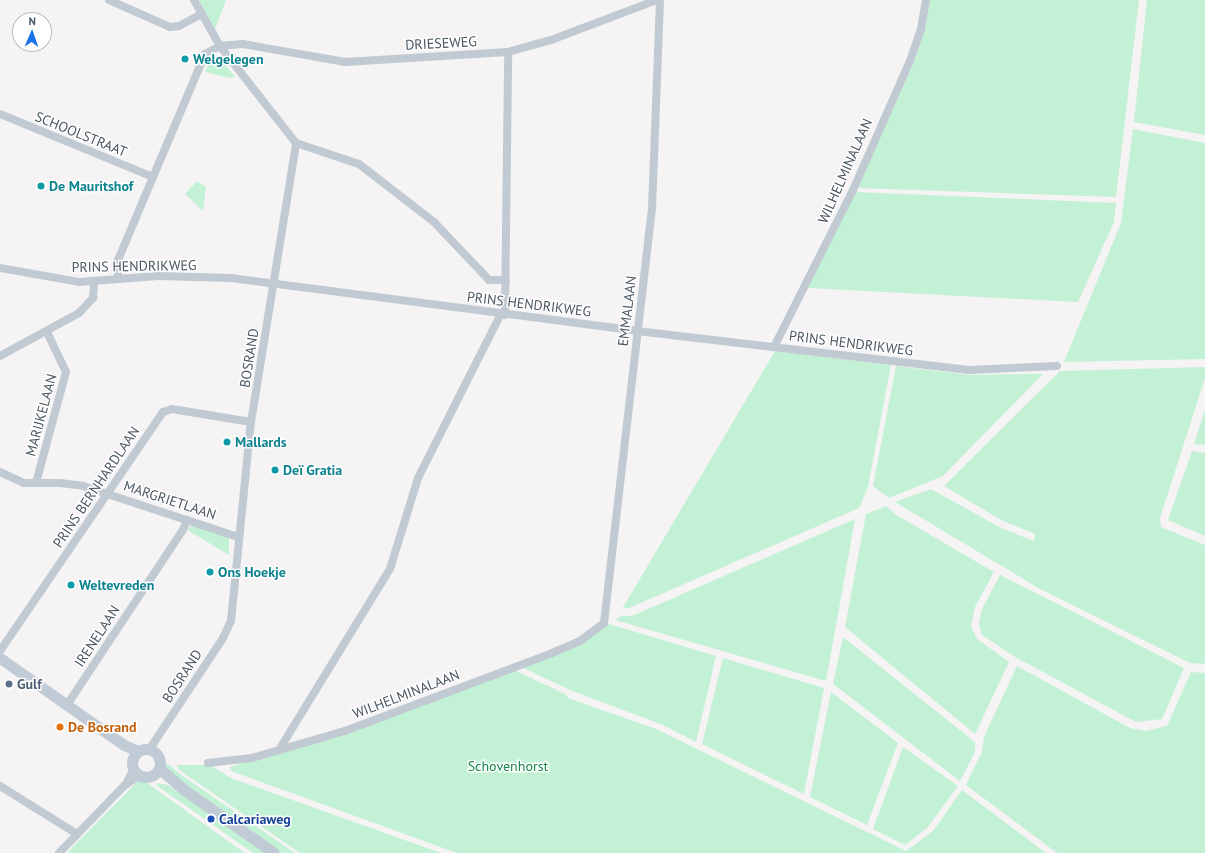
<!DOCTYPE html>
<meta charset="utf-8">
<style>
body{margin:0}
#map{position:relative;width:1205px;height:853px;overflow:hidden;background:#f5f3f3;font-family:"PT Sans",sans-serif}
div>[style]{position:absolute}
.green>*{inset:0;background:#c3f1d5}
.street>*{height:8px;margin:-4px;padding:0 4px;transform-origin:4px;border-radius:4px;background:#c1cad2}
.secondary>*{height:11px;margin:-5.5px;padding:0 5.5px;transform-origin:5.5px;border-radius:5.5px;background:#c1cbd6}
.secondary>.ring{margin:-5.5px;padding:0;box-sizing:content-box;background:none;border:11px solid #c1cbd6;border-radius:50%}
.dots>*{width:11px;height:11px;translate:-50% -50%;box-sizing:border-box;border:2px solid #fff;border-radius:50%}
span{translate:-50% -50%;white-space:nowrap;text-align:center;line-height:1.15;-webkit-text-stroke:3px #fff;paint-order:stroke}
.street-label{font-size:14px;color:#4a5661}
.culture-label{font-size:14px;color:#0d838f;font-weight:700}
.left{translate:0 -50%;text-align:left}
.service-label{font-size:14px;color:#4e5e75;font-weight:700}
.food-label{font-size:14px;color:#c56008;font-weight:700}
.park-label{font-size:14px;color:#17864f}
.transit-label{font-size:14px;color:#164399;font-weight:700}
.north{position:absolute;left:12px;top:12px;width:40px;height:40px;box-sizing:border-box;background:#fff;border:1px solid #b7bbc0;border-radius:50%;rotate:2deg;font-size:11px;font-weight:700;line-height:16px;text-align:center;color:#4a5661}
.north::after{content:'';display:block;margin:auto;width:14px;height:18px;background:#1a73e8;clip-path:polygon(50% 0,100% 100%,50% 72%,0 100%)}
</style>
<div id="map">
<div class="green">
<i style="clip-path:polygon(199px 0,229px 0,226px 0,215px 29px)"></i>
<i style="clip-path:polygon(930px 0,1139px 0,1116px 197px,857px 188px,914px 62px,925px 30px)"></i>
<i style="clip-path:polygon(1147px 0,1205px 0,1205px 135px,1134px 122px)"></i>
<i style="clip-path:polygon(215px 56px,220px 58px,235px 77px,230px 78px,205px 72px,210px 59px)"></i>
<i style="clip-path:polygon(1133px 129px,1205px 143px,1205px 359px,1064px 362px,1121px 223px)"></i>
<i style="clip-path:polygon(197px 181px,206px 187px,203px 211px,185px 194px)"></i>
<i style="clip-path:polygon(855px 192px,1116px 203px,1114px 222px,1078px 302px,808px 288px)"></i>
<i style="clip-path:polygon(775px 351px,891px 365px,868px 487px,859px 508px,629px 608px,622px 609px)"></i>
<i style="clip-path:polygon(896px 366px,970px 375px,1043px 374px,943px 476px,889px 498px,873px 486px)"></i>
<i style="clip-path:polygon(1205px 367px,1205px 378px,1160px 518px,1161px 527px,1205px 545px,1205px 664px,1190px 663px,1040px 589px,895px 502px,931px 489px,1001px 528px,1034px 541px,1035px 534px,1003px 521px,944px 486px,1060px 371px)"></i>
<i style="clip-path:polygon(1205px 410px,1205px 445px,1194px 444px)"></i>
<i style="clip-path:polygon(1192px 451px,1205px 453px,1205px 536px,1168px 520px)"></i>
<i style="clip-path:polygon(886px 506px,898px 516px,994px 572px,975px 607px,971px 626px,977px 639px,1009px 662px,975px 734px,845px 627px,866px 514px)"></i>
<i style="clip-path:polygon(855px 519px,826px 681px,615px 620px,621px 616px,632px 616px)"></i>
<i style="clip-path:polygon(193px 526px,229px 537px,229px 555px,189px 531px,188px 528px)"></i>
<i style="clip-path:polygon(1000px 575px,1184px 668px,1162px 719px,1136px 722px,1015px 657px,982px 635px,979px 623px,982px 609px)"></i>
<i style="clip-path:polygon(609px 624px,716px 656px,696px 742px,663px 725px,570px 690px,521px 667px,581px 644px)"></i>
<i style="clip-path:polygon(843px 637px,975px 742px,975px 752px,960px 781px,833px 684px)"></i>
<i style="clip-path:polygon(723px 658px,824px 688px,804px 794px,702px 744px)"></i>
<i style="clip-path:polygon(1017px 666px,1130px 728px,1146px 731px,1167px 726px,1191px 672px,1205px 673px,1205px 853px,1057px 853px,966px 785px,982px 752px,984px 737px)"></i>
<i style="clip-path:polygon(514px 670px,565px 694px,568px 698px,656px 729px,906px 851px,933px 831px,962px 790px,1046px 853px,457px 853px,231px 771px,230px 767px)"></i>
<i style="clip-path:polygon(831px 692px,898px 743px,867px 825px,810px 797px)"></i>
<i style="clip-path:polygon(903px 747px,958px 786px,927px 828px,905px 845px,873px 829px)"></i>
<i style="clip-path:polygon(163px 763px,170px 765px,177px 772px,295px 853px,282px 853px,176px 778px)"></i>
<i style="clip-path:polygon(177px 765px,210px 765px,231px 778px,441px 853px,300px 853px,179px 770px)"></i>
<i style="clip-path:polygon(143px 780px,228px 841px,245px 853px,67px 853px,136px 783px)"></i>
<i style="clip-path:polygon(158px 783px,168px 785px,269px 853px,253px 853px,156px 785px)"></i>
</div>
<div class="street">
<i style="left:109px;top:0;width:67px;rotate:23.9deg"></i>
<i style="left:170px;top:27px;width:9px;rotate:-6deg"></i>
<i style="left:179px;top:26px;width:26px;rotate:-28deg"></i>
<i style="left:0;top:114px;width:165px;rotate:22.4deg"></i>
<i style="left:296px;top:143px;width:66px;rotate:18.4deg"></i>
<i style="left:359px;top:164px;width:95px;rotate:37.7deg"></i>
<i style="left:434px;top:222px;width:80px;rotate:46.5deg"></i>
<i style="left:489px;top:280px;width:17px"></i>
<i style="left:0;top:268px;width:80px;rotate:10deg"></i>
<i style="left:79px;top:282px;width:79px;rotate:-4.3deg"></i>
<i style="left:158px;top:276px;width:73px;rotate:1.6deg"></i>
<i style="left:231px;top:278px;width:409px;rotate:7.4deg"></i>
<i style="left:637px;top:331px;width:334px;rotate:6.7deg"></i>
<i style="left:969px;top:370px;width:88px;rotate:-2.6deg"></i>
<i style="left:118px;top:278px;width:18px;rotate:-90deg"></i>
<i style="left:118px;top:260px;width:224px;rotate:-67.1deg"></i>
<i style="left:205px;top:54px;width:17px;rotate:-28deg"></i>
<i style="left:220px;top:46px;width:23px;rotate:-5deg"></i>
<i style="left:243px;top:44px;width:104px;rotate:10deg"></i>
<i style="left:345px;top:62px;width:163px;rotate:-3.5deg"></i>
<i style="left:508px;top:52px;width:45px;rotate:-15.6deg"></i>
<i style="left:551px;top:40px;width:113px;rotate:-20.7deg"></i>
<i style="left:505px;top:315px;width:263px;rotate:-89.3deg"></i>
<i style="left:774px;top:347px;width:176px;rotate:-63.3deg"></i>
<i style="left:853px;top:190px;width:141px;rotate:-66.2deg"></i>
<i style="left:910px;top:61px;width:34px;rotate:-71deg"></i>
<i style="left:921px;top:29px;width:29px;rotate:-80deg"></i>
<i style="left:0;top:356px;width:90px;rotate:-28.6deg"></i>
<i style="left:79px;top:313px;width:21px;rotate:-47deg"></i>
<i style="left:93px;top:298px;width:16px;rotate:-86deg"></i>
<i style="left:0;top:472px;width:26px;rotate:25deg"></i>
<i style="left:24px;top:483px;width:36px"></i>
<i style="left:60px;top:483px;width:23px;rotate:7deg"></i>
<i style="left:83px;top:486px;width:163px;rotate:18.2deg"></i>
<i style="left:36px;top:483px;width:115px;rotate:-74.9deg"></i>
<i style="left:66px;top:372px;width:44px;rotate:-115.4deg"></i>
<i style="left:0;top:651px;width:289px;rotate:-55.7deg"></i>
<i style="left:163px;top:412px;width:9px;rotate:-18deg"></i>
<i style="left:172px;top:409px;width:80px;rotate:9.3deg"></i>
<i style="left:67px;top:705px;width:210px;rotate:-56.5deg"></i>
<i style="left:183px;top:530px;width:11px;rotate:-68deg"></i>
<i style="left:149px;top:750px;width:134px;rotate:-56.5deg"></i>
<i style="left:223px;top:638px;width:19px;rotate:-65deg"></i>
<i style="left:231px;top:621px;width:200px;rotate:-84.3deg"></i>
<i style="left:251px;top:422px;width:283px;rotate:-80.8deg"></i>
<i style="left:296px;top:143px;width:123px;rotate:-128.1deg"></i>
<i style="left:220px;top:46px;width:53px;rotate:-119.5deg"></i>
<i style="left:279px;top:750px;width:212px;rotate:-58.5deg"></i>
<i style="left:390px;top:569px;width:95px;rotate:-72.9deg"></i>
<i style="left:418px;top:478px;width:184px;rotate:-63.2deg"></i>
<i style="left:208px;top:763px;width:44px;rotate:-6.5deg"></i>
<i style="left:252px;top:758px;width:97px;rotate:-16.2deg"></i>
<i style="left:345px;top:731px;width:221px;rotate:-20.6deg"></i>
<i style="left:552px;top:653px;width:30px;rotate:-23deg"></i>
<i style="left:580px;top:641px;width:30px;rotate:-37deg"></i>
<i style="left:604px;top:623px;width:417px;rotate:-83.4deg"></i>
<i style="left:652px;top:209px;width:209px;rotate:-87.8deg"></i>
<i style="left:126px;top:784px;width:16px;rotate:-63deg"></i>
<i style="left:0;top:786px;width:91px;rotate:31.9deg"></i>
<i style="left:59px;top:853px;width:93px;rotate:-45.9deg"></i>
<i style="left:124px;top:786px;width:18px;rotate:-34deg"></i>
</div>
<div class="secondary">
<i style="left:0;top:658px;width:151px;rotate:35.1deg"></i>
<i style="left:124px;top:745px;width:15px;rotate:23deg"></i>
<i class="ring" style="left:132px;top:749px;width:17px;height:17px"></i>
<i style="left:159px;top:768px;width:32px;rotate:41deg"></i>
<i style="left:183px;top:789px;width:111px;rotate:35.1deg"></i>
</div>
<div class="dots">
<i style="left:185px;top:59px;background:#0f9aa8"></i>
<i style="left:41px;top:186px;background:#0f9aa8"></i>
<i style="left:227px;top:442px;background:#0f9aa8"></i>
<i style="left:275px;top:470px;background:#0f9aa8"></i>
<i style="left:210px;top:572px;background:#0f9aa8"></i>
<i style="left:71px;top:585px;background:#0f9aa8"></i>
<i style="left:9px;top:684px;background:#5c6f8a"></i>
<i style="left:60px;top:727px;background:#e8710a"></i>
<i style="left:211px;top:819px;background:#1a4fb4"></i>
</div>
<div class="street-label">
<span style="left:441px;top:43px;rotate:-3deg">DRIESEWEG</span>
<span style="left:81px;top:134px;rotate:22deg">SCHOOLSTRAAT</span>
<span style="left:845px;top:171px;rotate:-66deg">WILHELMINALAAN</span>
<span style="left:134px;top:266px;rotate:-1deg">PRINS HENDRIKWEG</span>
<span style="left:529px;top:304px;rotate:7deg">PRINS HENDRIKWEG</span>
<span style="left:627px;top:311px;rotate:-83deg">EMMALAAN</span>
<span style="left:851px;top:343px;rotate:7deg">PRINS HENDRIKWEG</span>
<span style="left:249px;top:358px;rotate:-81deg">BOSRAND</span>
<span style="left:41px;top:415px;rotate:-75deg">MARIJKELAAN</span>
<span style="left:96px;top:487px;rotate:-56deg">PRINS BERNHARDLAAN</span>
<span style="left:170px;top:500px;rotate:18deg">MARGRIETLAAN</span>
<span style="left:97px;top:636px;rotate:-57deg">IRENELAAN</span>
<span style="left:182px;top:676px;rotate:-57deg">BOSRAND</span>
<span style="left:406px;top:694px;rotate:-21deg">WILHELMINALAAN</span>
</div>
<div class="culture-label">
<span class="left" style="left:193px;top:59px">Welgelegen</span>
<span class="left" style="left:49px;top:186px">De Mauritshof</span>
<span class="left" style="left:235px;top:442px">Mallards</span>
<span class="left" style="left:283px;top:470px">Deï Gratia</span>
<span class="left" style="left:218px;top:572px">Ons Hoekje</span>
<span class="left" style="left:79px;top:585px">Weltevreden</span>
</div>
<div class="service-label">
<span class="left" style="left:17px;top:684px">Gulf</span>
</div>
<div class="food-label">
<span class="left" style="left:68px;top:727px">De Bosrand</span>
</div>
<div class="park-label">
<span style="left:508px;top:766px">Schovenhorst</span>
</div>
<div class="transit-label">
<span class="left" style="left:219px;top:819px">Calcariaweg</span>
</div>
<div class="north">N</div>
</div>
